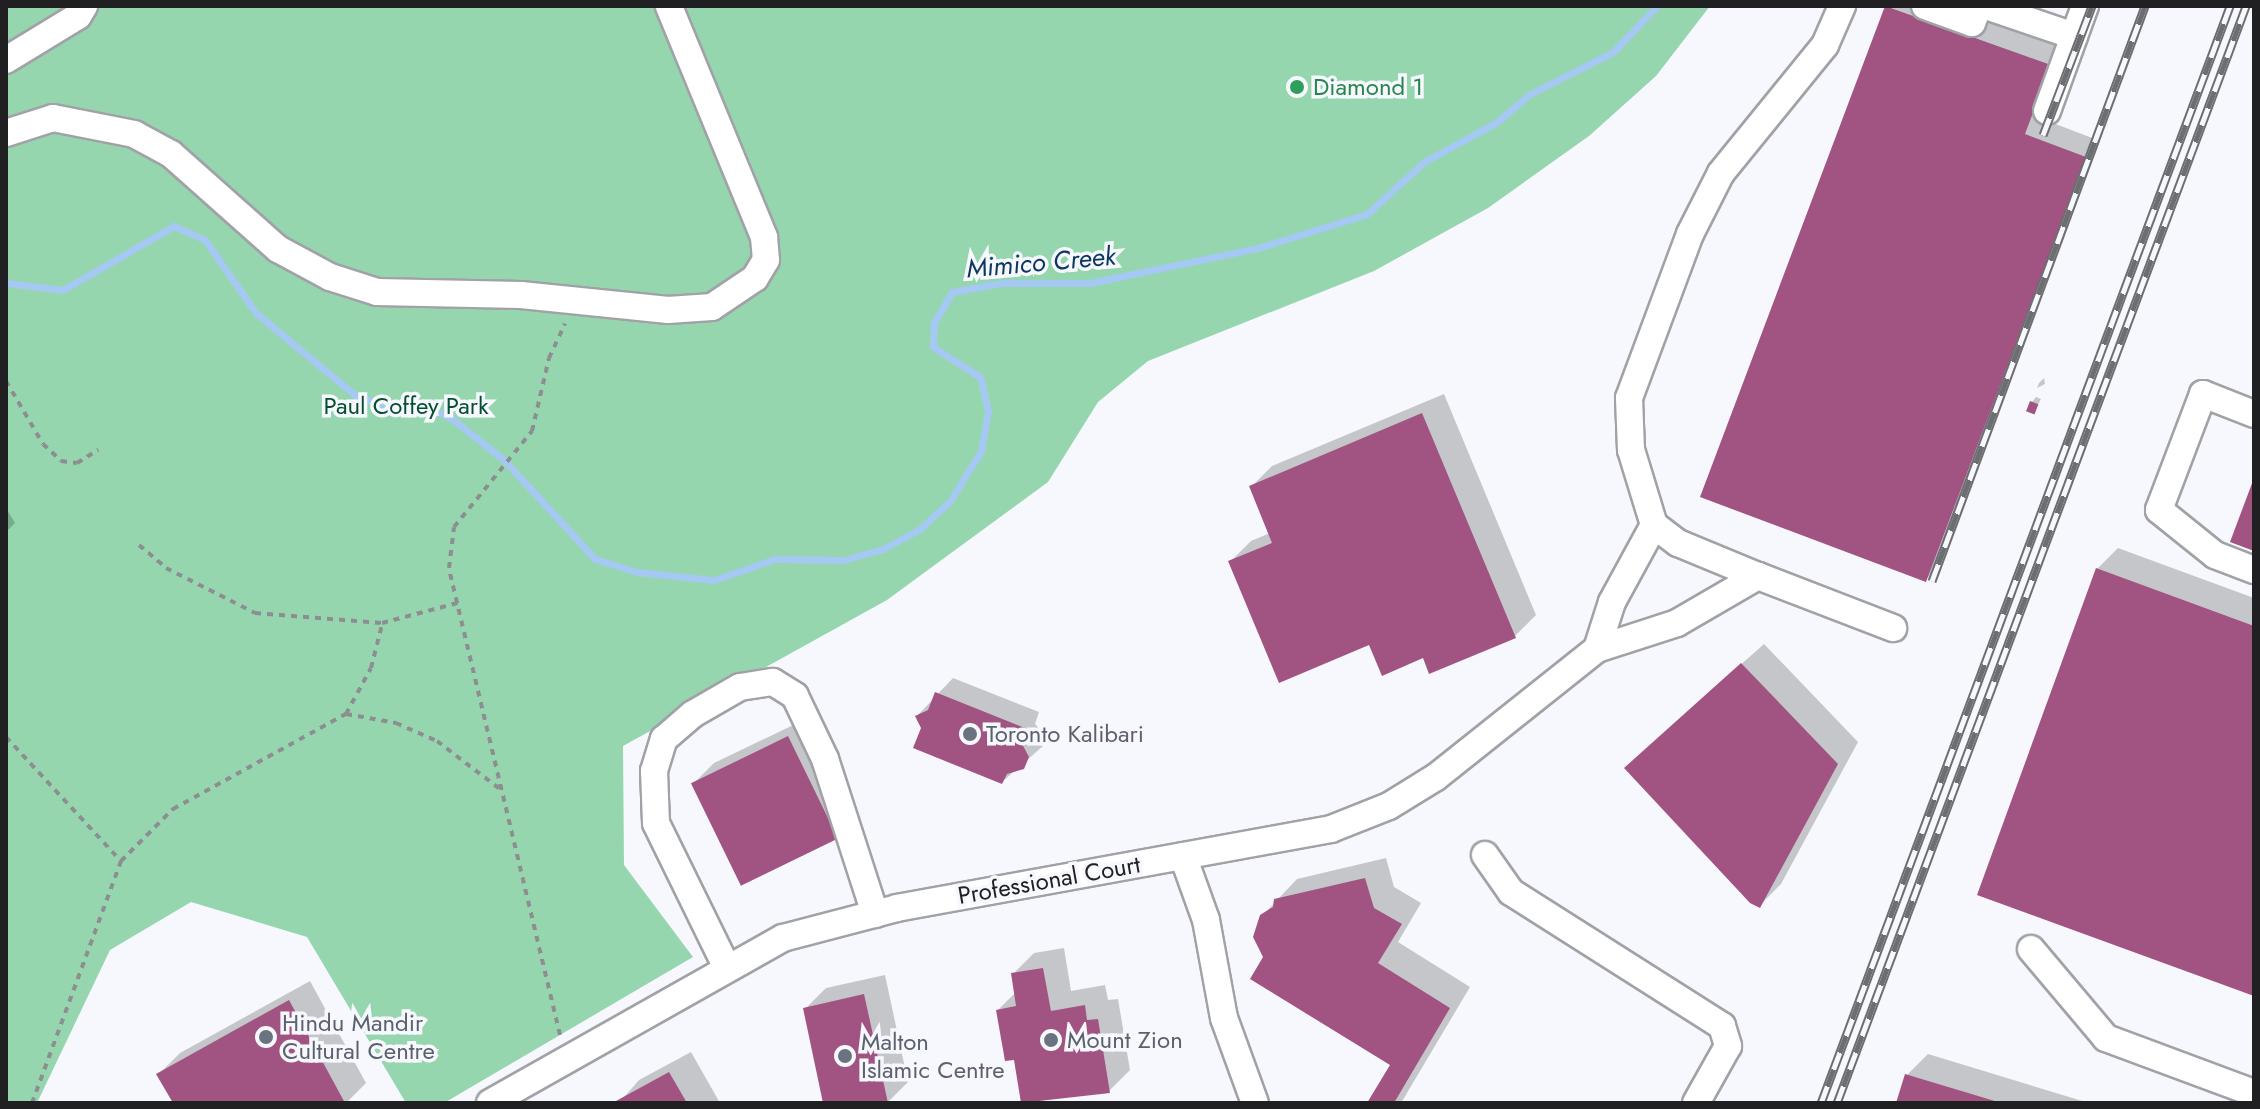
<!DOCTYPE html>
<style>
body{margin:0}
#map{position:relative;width:2260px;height:1109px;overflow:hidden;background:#f7f8fd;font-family:Jost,sans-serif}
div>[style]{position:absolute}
.green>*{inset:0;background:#95d6ae}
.shadow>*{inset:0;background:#0003}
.stream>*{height:7px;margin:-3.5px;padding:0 3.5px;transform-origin:3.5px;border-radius:3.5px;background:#a5c9f3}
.building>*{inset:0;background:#a15382;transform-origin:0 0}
.path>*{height:4px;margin-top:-2px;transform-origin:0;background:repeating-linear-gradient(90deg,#8d8e91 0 6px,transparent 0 12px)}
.roads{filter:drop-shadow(2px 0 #a1a2a7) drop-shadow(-2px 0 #a1a2a7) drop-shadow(0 2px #a1a2a7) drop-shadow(0 -2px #a1a2a7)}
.minor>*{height:26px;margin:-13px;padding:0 13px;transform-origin:13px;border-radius:13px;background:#fff}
.rail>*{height:9px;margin-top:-4.5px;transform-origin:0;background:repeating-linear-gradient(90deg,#f7f8fd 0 18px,#6d6e71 0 36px);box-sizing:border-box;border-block:2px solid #6d6e71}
.dots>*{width:22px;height:22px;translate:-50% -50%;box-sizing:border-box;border:4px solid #f7f8fd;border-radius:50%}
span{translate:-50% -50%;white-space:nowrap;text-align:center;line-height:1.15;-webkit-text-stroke:7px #f7f8fd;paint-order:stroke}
.leisure-label{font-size:24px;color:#27864d}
.left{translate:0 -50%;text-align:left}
.park-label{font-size:24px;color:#044f2e}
.worship-label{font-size:24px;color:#5b616d}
.street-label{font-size:24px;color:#202022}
.water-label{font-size:26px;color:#0c3761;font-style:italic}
.frame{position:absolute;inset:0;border:8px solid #202022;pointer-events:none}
</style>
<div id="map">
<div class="green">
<i style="clip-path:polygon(6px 6px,1710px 6px,1656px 76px,1589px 136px,1488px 208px,1374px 271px,1148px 361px,1098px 402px,1048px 482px,887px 600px,623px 746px,624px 865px,693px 957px,444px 1103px,406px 1103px,307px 937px,191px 902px,110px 950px,37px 1103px,6px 1103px)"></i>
</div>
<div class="shadow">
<i style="clip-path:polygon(1887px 6px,1951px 6px,2065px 49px,2040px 118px,2100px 141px,1941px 564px,1925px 580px,1703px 496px)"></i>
<i style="clip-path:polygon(2044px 378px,2045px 384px,2037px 388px,2039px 383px)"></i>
<i style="clip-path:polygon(1444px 394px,1536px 615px,1515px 636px,1424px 656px,1370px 642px,1230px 562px,1251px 541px,1270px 533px,1251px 487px,1272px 466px)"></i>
<i style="clip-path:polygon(2036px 397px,2041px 399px,2034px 412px,2032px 402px)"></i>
<i style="clip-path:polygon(6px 508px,15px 523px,6px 532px)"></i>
<i style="clip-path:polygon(2118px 548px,2254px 598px,2254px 993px,2097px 569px)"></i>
<i style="clip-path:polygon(1764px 644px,1858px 742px,1781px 884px,1760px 905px,1648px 747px)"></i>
<i style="clip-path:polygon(953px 678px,1039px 712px,1035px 724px,1043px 733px,1043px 746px,1002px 782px,923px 728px,917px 716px)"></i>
<i style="clip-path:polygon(810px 717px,858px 815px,837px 836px,693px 784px,714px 763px)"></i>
<i style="clip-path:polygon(1386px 858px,1394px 887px,1421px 903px,1398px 942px,1470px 987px,1401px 1103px,1369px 1103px,1393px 1065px,1265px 957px,1262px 916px,1297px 879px)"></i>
<i style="clip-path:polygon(1064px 948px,1071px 991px,1105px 985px,1108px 1000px,1118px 999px,1130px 1070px,1109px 1091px,1023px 1103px,1016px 1057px,998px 1010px,1016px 992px,1013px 974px,1034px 953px)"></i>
<i style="clip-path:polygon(885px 975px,908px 1082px,887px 1103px,825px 1103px,805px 1009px,826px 988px)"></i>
<i style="clip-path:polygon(310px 981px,366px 1083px,346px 1103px,175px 1103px,159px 1074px,180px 1053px)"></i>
<i style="clip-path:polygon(691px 1052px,720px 1103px,619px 1103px,639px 1080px)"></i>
<i style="clip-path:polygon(1928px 1054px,2089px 1103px,1898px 1103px,1907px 1075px)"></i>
</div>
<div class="stream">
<i style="left:6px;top:283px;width:57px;rotate:7deg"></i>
<i style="left:63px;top:290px;width:128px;rotate:-30deg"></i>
<i style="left:174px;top:226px;width:34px;rotate:24deg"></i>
<i style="left:205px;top:240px;width:89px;rotate:55.1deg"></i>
<i style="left:256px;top:313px;width:131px;rotate:39.7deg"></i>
<i style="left:357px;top:397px;width:34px;rotate:15deg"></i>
<i style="left:390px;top:406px;width:36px"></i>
<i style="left:426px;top:406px;width:28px;rotate:26deg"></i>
<i style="left:451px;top:418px;width:68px;rotate:38.4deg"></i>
<i style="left:504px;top:460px;width:134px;rotate:47.4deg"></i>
<i style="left:595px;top:559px;width:44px;rotate:17.2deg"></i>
<i style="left:637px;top:572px;width:77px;rotate:5.9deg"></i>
<i style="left:714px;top:580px;width:65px;rotate:-19deg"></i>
<i style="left:775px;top:559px;width:68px;rotate:0.8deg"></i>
<i style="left:843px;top:560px;width:41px;rotate:-15.4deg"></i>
<i style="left:883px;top:549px;width:42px;rotate:-28.4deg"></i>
<i style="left:920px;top:529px;width:41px;rotate:-43deg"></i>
<i style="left:950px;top:501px;width:59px;rotate:-58.2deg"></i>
<i style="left:981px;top:451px;width:41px;rotate:-80.1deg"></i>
<i style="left:988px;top:411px;width:35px;rotate:-103deg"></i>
<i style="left:980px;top:377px;width:56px;rotate:-147.4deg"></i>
<i style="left:933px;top:347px;width:24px;rotate:-88deg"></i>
<i style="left:934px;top:323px;width:36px;rotate:-60deg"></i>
<i style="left:952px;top:292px;width:50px;rotate:-10.4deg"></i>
<i style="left:1001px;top:283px;width:89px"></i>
<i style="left:1090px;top:283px;width:172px;rotate:-11.8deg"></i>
<i style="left:1258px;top:248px;width:114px;rotate:-17.3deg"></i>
<i style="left:1367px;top:214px;width:77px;rotate:-42.4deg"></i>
<i style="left:1424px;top:162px;width:83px;rotate:-28.7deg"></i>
<i style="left:1497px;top:122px;width:43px;rotate:-40.3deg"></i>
<i style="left:1530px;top:94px;width:93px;rotate:-26.8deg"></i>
<i style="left:1613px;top:52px;width:64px;rotate:-46.3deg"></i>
</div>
<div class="building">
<i style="clip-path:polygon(1885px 6px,2051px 65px,2025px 134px,2086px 157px,1926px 582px,1700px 497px)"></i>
<i style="left:2030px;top:401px;width:9px;height:11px;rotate:21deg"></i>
<i style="clip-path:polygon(1422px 413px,1516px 638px,1429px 674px,1423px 658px,1382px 676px,1369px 645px,1279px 683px,1228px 561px,1272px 543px,1249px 486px)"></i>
<i style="clip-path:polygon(2254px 478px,2254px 551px,2230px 542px)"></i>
<i style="clip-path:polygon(2096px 568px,2254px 626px,2254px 996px,1977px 895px)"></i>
<i style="clip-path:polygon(1741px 663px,1838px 764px,1760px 908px,1750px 903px,1624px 768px)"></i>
<i style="clip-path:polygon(935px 692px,1025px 728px,1020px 740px,1029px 757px,1024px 769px,1007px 774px,1002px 784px,913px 748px,921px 728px,915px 716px,928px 710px)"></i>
<i style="left:788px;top:736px;width:114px;height:108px;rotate:64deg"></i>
<i style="clip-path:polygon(1365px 878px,1374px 908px,1402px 924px,1378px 963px,1450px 1008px,1394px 1103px,1367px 1103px,1390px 1065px,1250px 979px,1263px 957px,1253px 937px,1260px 915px,1273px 907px,1274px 899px)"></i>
<i style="clip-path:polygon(1043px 968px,1051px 1011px,1085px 1005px,1087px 1020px,1098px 1019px,1110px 1093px,1021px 1103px,1014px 1060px,1005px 1061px,996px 1010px,1016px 1006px,1011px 973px)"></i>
<i style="clip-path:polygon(864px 994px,888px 1103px,823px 1103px,803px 1008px)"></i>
<i style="clip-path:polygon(289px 1000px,345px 1103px,173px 1103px,156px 1074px)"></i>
<i style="clip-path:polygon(669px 1072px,687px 1103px,617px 1103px,616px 1101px)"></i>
<i style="clip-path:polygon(1905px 1074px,1998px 1102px,1998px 1103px,1896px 1103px)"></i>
</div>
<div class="path">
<i style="left:6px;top:381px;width:73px;rotate:59.6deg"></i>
<i style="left:43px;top:444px;width:25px;rotate:43deg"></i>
<i style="left:61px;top:461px;width:16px;rotate:7deg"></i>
<i style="left:77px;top:463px;width:25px;rotate:-32deg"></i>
<i style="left:139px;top:545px;width:35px;rotate:40deg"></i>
<i style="left:166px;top:568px;width:100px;rotate:26.8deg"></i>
<i style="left:255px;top:613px;width:127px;rotate:4.5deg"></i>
<i style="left:382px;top:623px;width:78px;rotate:-14.9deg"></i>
<i style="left:346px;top:714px;width:52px;rotate:-61.5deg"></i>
<i style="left:371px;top:668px;width:44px;rotate:-75.7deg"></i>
<i style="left:6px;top:737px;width:169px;rotate:47.2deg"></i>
<i style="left:560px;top:1035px;width:480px;rotate:-103.4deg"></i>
<i style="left:449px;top:568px;width:41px;rotate:-83deg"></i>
<i style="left:454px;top:527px;width:124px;rotate:-50.9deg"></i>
<i style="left:532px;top:431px;width:75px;rotate:-76.9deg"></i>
<i style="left:549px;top:358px;width:38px;rotate:-65deg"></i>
<i style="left:32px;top:1103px;width:258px;rotate:-69.8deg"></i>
<i style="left:121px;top:861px;width:74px;rotate:-45deg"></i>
<i style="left:173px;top:809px;width:197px;rotate:-28.8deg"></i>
<i style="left:346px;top:714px;width:51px;rotate:10.2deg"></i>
<i style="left:396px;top:723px;width:45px;rotate:23.7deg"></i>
<i style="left:437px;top:741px;width:81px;rotate:37.4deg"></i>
</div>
<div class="roads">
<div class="minor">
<i style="left:1925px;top:6px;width:50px;rotate:19.9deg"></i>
<i style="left:1972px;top:23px;width:18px;rotate:-68deg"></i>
<i style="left:1986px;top:6px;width:93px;rotate:18.8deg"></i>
<i style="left:6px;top:60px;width:84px;rotate:-31.4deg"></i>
<i style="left:78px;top:16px;width:12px;rotate:-59deg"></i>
<i style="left:2047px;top:111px;width:112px;rotate:-70.1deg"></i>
<i style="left:6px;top:133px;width:49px;rotate:-17.7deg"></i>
<i style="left:53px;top:118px;width:83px;rotate:11.2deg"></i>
<i style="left:134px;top:134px;width:42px;rotate:28.4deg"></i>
<i style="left:171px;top:154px;width:143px;rotate:41.6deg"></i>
<i style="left:278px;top:249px;width:59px;rotate:28.3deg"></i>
<i style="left:330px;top:277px;width:49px;rotate:17.7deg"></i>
<i style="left:377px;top:292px;width:144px;rotate:1.2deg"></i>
<i style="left:521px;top:295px;width:148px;rotate:5.8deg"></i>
<i style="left:668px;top:310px;width:44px;rotate:-3.9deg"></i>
<i style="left:712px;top:307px;width:52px;rotate:-34deg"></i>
<i style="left:755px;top:278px;width:21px;rotate:-59deg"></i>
<i style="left:766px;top:260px;width:23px;rotate:-95deg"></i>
<i style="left:764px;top:237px;width:250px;rotate:-112.4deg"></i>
<i style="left:2254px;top:414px;width:55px;rotate:-158.6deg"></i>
<i style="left:2203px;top:394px;width:124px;rotate:110.8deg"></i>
<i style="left:2159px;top:510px;width:72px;rotate:38.8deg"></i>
<i style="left:2215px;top:555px;width:42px;rotate:21deg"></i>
<i style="left:1654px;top:525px;width:78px;rotate:-107deg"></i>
<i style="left:1631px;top:450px;width:52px;rotate:-92.2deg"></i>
<i style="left:1629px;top:398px;width:175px;rotate:-69.6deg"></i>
<i style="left:1690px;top:234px;width:68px;rotate:-63.1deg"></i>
<i style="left:1721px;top:173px;width:165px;rotate:-50.9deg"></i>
<i style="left:1825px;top:45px;width:43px;rotate:-66.4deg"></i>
<i style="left:1597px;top:649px;width:49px;rotate:-72.3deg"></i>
<i style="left:1612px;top:602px;width:88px;rotate:-61.4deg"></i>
<i style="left:1654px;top:525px;width:30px;rotate:37deg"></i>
<i style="left:1678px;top:543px;width:87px;rotate:22.4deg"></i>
<i style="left:1485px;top:855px;width:45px;rotate:54.9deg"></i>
<i style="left:1511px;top:892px;width:250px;rotate:32.4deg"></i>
<i style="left:1722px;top:1026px;width:21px;rotate:73deg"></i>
<i style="left:1728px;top:1046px;width:65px;rotate:119.3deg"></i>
<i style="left:1183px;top:856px;width:68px;rotate:70.2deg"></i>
<i style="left:1206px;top:920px;width:100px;rotate:79.6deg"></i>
<i style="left:1224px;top:1018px;width:90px;rotate:70deg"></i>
<i style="left:2031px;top:949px;width:116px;rotate:49.9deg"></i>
<i style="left:2106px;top:1038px;width:158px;rotate:20.4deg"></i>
<i style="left:727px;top:968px;width:161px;rotate:-116.1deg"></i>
<i style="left:656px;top:823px;width:52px;rotate:-92.2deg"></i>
<i style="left:654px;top:771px;width:34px;rotate:-73deg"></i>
<i style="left:664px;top:739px;width:38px;rotate:-41deg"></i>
<i style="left:693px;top:714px;width:54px;rotate:-29.9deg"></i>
<i style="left:740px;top:687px;width:33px;rotate:-9deg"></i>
<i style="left:773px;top:682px;width:26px;rotate:32deg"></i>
<i style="left:795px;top:696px;width:70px;rotate:64.5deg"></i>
<i style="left:825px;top:759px;width:163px;rotate:72.1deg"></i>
<i style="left:490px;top:1103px;width:336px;rotate:-29.4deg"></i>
<i style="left:783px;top:938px;width:118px;rotate:-14.7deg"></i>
<i style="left:897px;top:908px;width:441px;rotate:-10.3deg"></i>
<i style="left:1331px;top:829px;width:62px;rotate:-21.6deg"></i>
<i style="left:1389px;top:806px;width:55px;rotate:-31.7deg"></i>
<i style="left:1436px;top:777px;width:206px;rotate:-38.5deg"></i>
<i style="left:1597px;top:649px;width:84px;rotate:-18deg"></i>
<i style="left:1677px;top:623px;width:94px;rotate:-30.1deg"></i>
<i style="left:1758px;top:576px;width:145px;rotate:21.1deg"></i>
</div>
</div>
<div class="rail">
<i style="left:2043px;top:135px;width:138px;rotate:-69.2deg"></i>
<i style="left:1932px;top:581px;width:613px;rotate:-69.67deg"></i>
<i style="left:1821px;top:1103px;width:1171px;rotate:-69.55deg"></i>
<i style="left:1837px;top:1103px;width:1171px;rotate:-69.55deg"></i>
</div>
<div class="dots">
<i style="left:1297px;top:87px;background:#2e9e5b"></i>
<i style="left:970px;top:734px;background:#6b7280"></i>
<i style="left:266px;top:1037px;background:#6b7280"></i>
<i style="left:1051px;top:1040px;background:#6b7280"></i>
<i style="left:845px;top:1056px;background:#6b7280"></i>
</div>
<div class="leisure-label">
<span class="left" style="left:1313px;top:87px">Diamond 1</span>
</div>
<div class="park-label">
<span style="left:406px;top:406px">Paul Coffey Park</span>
</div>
<div class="worship-label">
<span class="left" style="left:986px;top:734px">Toronto Kalibari</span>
<span class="left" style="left:282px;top:1037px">Hindu Mandir<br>Cultural Centre</span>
<span class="left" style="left:1067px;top:1040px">Mount Zion</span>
<span class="left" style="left:861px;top:1056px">Malton<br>Islamic Centre</span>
</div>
<div class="street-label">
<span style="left:1049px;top:880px;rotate:-10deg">Professional Court</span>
</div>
<div class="water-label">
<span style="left:1041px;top:263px;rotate:-5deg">Mimico Creek</span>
</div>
<div class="frame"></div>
</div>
